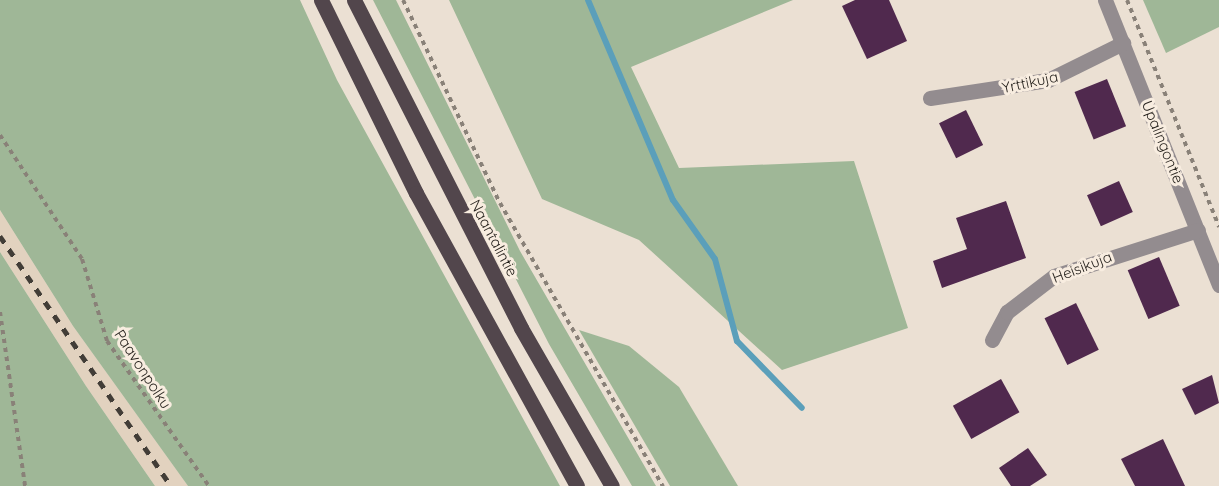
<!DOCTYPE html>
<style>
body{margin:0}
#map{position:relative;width:1219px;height:486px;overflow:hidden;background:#ebe0d3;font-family:Quicksand,sans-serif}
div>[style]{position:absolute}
.built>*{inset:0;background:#e2d2bf}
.green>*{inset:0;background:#9fb797}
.stream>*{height:6px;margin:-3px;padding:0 3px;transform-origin:3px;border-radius:3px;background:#5b9fba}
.building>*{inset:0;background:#50294e;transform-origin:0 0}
.path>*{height:4px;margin-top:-2px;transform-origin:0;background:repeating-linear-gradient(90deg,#898178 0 4.5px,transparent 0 9px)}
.minor>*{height:15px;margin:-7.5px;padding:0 7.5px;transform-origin:7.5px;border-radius:7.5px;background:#938c8f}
.major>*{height:15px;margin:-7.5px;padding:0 7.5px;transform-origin:7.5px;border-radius:7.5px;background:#52464c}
.rail>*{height:4.5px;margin-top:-2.25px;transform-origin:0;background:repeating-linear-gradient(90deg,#423d37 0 8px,transparent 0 16px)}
span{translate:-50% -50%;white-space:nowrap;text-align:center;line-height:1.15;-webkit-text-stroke:6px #f8ede0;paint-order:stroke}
.street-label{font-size:15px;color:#231f1a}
</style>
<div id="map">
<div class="built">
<i style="clip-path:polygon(0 210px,73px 326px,188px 486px,155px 486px,86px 386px,0 252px)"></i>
</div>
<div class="green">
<i style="clip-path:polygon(0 0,300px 0,337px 80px,560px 486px,188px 486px,73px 326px,0 210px)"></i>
<i style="clip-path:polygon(373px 0,396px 0,520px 251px,656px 486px,632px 486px,549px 344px)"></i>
<i style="clip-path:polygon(449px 0,793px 0,631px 67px,679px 168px,854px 161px,908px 328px,782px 370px,639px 240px,542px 199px)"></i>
<i style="clip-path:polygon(1143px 0,1219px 0,1219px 27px,1166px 53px)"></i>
<i style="clip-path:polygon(0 252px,86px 386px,155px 486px,0 486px)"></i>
<i style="clip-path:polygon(579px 330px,629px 346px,679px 387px,738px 486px,670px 486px)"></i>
</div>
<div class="stream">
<i style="left:588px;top:0;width:217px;rotate:67deg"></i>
<i style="left:673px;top:200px;width:72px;rotate:54.6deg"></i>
<i style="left:715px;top:259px;width:85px;rotate:75deg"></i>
<i style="left:737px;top:341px;width:93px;rotate:45.9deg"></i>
</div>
<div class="building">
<i style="clip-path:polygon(855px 0,889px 0,907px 41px,867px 59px,842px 6px)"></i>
<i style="left:1107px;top:79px;width:51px;height:35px;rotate:68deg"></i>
<i style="left:966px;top:110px;width:39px;height:30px;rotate:64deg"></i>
<i style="left:1119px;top:181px;width:34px;height:35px;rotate:66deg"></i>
<i style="clip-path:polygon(1006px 201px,1026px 258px,942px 288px,933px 261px,967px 249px,956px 218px)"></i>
<i style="left:1159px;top:257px;width:53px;height:34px;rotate:67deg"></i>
<i style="left:1076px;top:303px;width:52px;height:35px;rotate:64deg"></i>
<i style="clip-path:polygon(1212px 375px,1219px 403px,1195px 415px,1182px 389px)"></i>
<i style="left:1001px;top:379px;width:38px;height:55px;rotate:61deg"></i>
<i style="clip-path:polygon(1163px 439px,1185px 486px,1135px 486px,1121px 459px)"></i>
<i style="clip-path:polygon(1028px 448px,1047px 475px,1030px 486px,1011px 486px,999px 468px)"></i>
</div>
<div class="path">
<i style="left:403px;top:0;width:225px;rotate:64.5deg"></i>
<i style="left:500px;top:203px;width:327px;rotate:60.1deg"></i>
<i style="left:1127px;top:0;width:245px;rotate:67.9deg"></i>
<i style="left:0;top:135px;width:149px;rotate:56.5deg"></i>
<i style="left:82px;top:259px;width:86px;rotate:73deg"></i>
<i style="left:107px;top:341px;width:177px;rotate:54.9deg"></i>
<i style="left:0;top:312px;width:176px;rotate:81.8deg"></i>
</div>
<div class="minor">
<i style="left:1105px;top:0;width:307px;rotate:68.2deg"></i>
<i style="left:930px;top:98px;width:119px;rotate:-8.7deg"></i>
<i style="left:1048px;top:80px;width:84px;rotate:-26.3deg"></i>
<i style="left:992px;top:340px;width:32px;rotate:-62deg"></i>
<i style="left:1007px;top:312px;width:59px;rotate:-37.5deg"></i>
<i style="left:1054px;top:276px;width:151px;rotate:-17.7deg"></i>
</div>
<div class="major">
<i style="left:321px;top:0;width:215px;rotate:63.8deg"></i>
<i style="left:416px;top:193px;width:334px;rotate:61.2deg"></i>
<i style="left:354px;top:0;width:368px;rotate:63deg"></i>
<i style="left:521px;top:328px;width:182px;rotate:60.1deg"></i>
</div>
<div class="rail">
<i style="left:0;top:236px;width:303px;rotate:55.6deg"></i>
</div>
<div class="street-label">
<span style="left:1030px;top:82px;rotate:-12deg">Yrttikuja</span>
<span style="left:1163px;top:142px;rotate:68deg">Upalingontie</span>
<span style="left:494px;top:238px;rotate:62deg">Naantalintie</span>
<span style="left:1082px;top:267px;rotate:-21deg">Heisikuja</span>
<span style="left:143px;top:369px;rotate:57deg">Paavonpolku</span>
</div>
</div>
